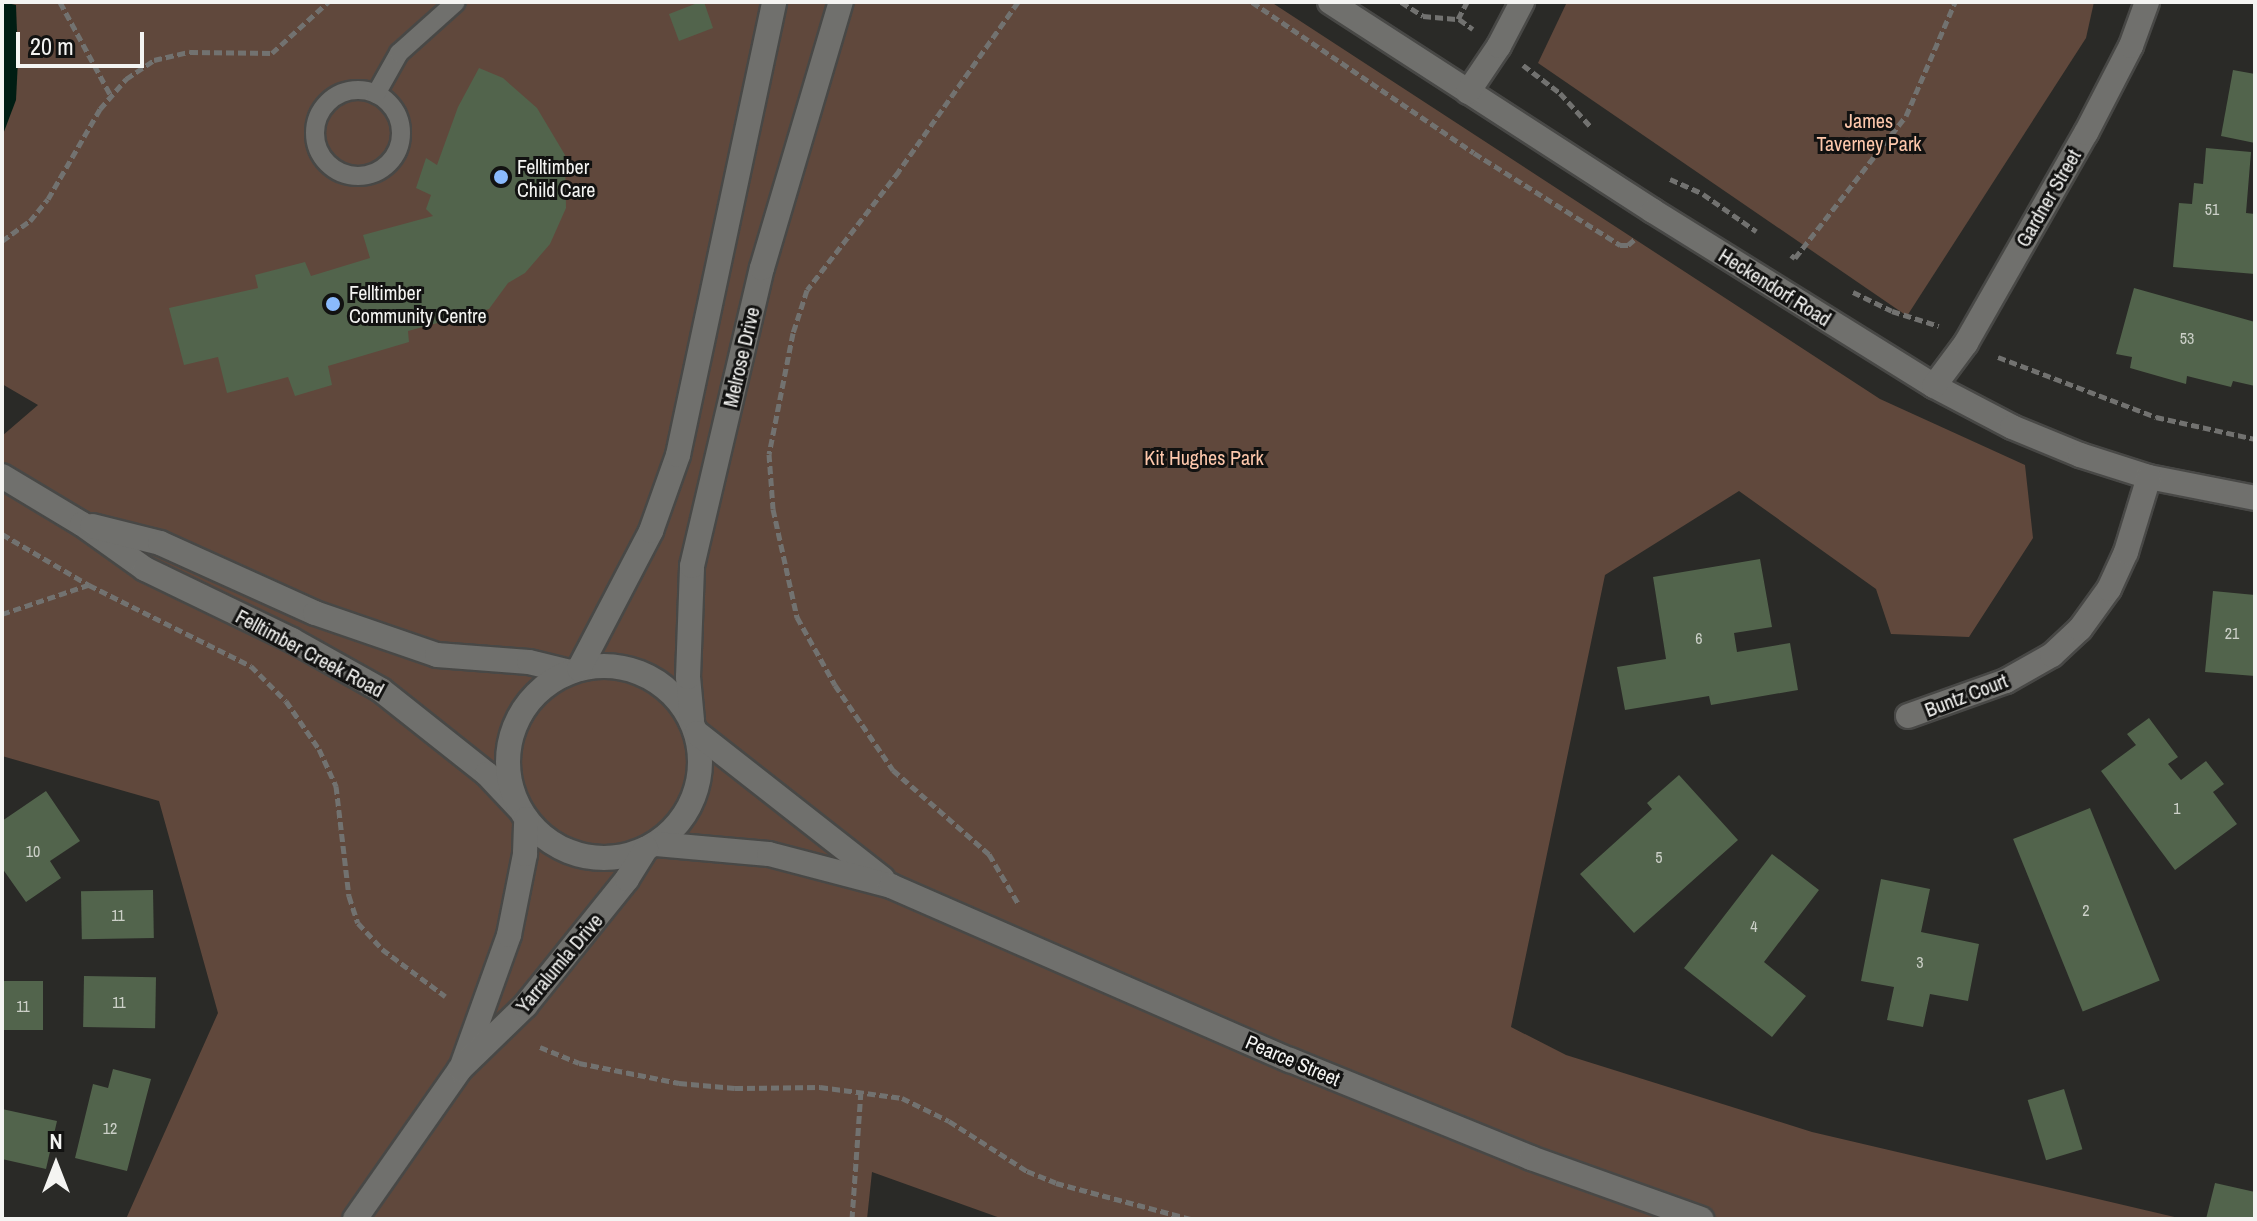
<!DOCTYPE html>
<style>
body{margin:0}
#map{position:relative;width:2257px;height:1221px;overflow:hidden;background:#2a2a27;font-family:"Archivo Narrow",sans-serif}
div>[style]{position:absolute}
.green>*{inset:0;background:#60483c}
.water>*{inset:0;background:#001d13}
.building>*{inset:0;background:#52644c;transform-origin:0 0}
.path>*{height:5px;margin-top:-2.5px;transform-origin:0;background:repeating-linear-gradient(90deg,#727270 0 8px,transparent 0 12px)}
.roads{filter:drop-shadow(2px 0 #484846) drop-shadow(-2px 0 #484846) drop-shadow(0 2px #484846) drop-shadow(0 -2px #484846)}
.service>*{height:18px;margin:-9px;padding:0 9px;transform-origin:9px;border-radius:9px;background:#70706d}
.service>.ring{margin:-9px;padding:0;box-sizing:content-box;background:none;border:18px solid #70706d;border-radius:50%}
.minor>*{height:24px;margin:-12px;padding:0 12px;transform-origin:12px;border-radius:12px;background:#70706d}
.secondary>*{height:24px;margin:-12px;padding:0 12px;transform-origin:12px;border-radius:12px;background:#70706d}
.secondary>.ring{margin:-12px;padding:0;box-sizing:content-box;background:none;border:24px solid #70706d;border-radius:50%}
.dots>*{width:22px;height:22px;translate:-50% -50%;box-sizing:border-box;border:4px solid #121211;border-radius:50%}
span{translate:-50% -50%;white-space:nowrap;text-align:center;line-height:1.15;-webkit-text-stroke:6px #121211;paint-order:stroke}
.number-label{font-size:16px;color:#ccd0c8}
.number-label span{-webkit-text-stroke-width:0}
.park-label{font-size:20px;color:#fec8ac}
.poi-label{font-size:20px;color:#f4f4f2}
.left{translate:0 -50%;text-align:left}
.street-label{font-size:20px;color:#f4f4f2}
.frame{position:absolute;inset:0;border:4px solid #f4f4f2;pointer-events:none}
.north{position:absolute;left:16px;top:1125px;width:80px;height:80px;-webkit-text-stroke:6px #121211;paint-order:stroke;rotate:0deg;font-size:22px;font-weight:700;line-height:32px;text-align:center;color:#f4f4f2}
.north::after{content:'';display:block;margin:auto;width:28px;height:36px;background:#f4f4f2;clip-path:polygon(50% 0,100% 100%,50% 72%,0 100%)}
.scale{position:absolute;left:16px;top:32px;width:128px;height:36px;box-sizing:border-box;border:4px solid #f4f4f2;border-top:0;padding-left:10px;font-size:24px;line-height:28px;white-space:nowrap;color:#f4f4f2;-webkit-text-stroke:6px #121211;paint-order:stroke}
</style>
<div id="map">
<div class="green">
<i style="clip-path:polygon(2px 2px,1271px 2px,1880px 399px,2025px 465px,2033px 538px,1969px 637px,1891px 634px,1876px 589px,1739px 491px,1605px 575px,1511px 1027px,1566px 1055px,1812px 1132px,2183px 1219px,1003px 1219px,872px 1172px,867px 1219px,126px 1219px,218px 1013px,159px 801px,2px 756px,2px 436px,38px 405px,2px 384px)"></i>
<i style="clip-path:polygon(1567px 2px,2094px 2px,2086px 38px,1907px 316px,1538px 63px)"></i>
</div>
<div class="water">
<i style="clip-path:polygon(2px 2px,16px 5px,18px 60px,16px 100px,2px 137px)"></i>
</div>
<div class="building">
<i style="clip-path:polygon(700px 2px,704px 2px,713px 28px,679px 41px,669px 14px)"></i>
<i style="clip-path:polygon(479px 68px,503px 78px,537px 108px,565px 155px,566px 208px,550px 244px,525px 273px,508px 283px,489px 309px,408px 331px,409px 342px,328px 366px,332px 385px,295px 396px,288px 377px,227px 393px,218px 357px,184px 365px,169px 308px,258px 288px,255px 275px,305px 262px,311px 276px,370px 258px,363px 235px,433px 216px,426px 209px,431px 195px,416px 188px,426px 158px,437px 165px,458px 107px)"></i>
<i style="clip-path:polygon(2233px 70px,2255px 74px,2255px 143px,2221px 136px)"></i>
<i style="clip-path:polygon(2206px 148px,2251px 152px,2246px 213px,2255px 214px,2255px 274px,2173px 267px,2179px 203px,2192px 204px,2194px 183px,2203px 184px)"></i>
<i style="clip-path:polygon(2134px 288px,2255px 322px,2255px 386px,2233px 381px,2231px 387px,2187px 376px,2186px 384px,2130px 368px,2132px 357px,2116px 354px)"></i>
<i style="clip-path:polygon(1760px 559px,1772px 627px,1734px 633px,1737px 652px,1790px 643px,1798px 690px,1711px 705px,1709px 696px,1625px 710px,1617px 667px,1666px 659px,1653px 577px)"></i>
<i style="clip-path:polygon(2213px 591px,2255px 595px,2255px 676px,2205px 672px)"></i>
<i style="clip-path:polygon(2149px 718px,2178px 757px,2168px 764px,2181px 780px,2206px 761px,2224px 784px,2213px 792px,2237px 824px,2175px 870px,2101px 771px,2136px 745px,2127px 734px)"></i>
<i style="clip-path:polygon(1679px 775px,1738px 840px,1634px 933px,1580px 874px,1652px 809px,1647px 803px)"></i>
<i style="clip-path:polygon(46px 791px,80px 841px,50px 861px,61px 878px,26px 902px,2px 868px,2px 821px)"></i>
<i style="left:2090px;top:808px;width:186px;height:83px;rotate:68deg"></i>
<i style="clip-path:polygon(1772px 854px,1819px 890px,1764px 962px,1806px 996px,1772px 1037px,1684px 968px)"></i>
<i style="clip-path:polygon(1881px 879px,1930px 889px,1921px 932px,1979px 944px,1968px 1001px,1930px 994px,1923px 1027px,1887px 1020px,1894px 987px,1861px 981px)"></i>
<i style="left:153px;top:890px;width:48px;height:72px;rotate:89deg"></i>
<i style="left:84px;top:976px;width:72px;height:51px;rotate:1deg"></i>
<i style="left:43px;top:981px;width:49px;height:41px;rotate:90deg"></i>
<i style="clip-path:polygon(113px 1069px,151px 1079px,127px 1171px,75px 1158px,93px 1084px,108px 1088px)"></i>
<i style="left:2064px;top:1089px;width:63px;height:38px;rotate:73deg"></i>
<i style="clip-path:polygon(2px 1109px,57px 1121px,46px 1169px,2px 1159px)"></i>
<i style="clip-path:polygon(2215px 1183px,2255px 1192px,2255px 1219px,2206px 1219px)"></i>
</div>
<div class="path">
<i style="left:60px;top:2px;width:107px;rotate:61.5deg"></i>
<i style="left:1018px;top:2px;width:207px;rotate:125.2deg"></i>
<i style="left:899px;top:171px;width:150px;rotate:127.7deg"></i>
<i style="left:807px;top:290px;width:45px;rotate:108deg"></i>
<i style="left:793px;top:333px;width:123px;rotate:101.2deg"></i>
<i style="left:769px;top:454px;width:55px;rotate:85.8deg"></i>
<i style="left:773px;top:509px;width:111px;rotate:77.5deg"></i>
<i style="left:797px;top:617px;width:78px;rotate:60.8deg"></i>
<i style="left:835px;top:685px;width:103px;rotate:55.7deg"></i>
<i style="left:893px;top:770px;width:128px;rotate:41.2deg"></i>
<i style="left:989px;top:854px;width:59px;rotate:59.5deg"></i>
<i style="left:1252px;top:2px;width:268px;rotate:34.2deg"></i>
<i style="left:1474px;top:153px;width:173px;rotate:32.2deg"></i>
<i style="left:1620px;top:245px;width:8px"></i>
<i style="left:1628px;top:245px;width:9px;rotate:-41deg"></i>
<i style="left:1401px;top:2px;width:26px;rotate:32deg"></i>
<i style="left:1423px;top:16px;width:36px;rotate:5deg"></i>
<i style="left:1459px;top:19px;width:17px;rotate:36deg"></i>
<i style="left:1458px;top:19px;width:19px;rotate:-62deg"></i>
<i style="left:1523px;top:65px;width:46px;rotate:37.1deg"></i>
<i style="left:1560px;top:93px;width:47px;rotate:47.6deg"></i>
<i style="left:1670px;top:179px;width:36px;rotate:24deg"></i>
<i style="left:1703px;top:194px;width:65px;rotate:34.9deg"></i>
<i style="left:2px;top:241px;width:34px;rotate:-36deg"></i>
<i style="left:30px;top:221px;width:28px;rotate:-51deg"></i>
<i style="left:48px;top:199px;width:104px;rotate:-60deg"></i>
<i style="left:100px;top:109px;width:40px;rotate:-49deg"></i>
<i style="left:126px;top:79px;width:34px;rotate:-34deg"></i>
<i style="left:154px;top:60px;width:37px;rotate:-13deg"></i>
<i style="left:190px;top:52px;width:82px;rotate:0.7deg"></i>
<i style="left:272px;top:53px;width:76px;rotate:-42.3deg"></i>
<i style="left:1791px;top:255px;width:5px;rotate:37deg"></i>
<i style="left:1795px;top:258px;width:180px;rotate:-52deg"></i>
<i style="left:1906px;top:116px;width:124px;rotate:-66.7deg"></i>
<i style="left:1853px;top:292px;width:43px;rotate:26deg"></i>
<i style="left:1892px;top:311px;width:49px;rotate:17.7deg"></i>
<i style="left:1998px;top:357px;width:169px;rotate:20.8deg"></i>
<i style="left:2156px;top:417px;width:101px;rotate:12.5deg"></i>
<i style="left:2px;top:534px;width:101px;rotate:30.4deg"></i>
<i style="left:89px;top:585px;width:181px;rotate:26.6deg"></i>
<i style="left:251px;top:666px;width:49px;rotate:45deg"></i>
<i style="left:286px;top:701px;width:58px;rotate:55.5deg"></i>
<i style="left:319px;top:749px;width:41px;rotate:65.3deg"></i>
<i style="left:336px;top:786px;width:111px;rotate:83.3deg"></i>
<i style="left:349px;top:896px;width:28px;rotate:72deg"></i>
<i style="left:358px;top:923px;width:35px;rotate:47deg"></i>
<i style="left:382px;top:949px;width:79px;rotate:36.7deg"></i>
<i style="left:2px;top:614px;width:91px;rotate:-18.6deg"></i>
<i style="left:540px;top:1047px;width:42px;rotate:22.3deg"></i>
<i style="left:579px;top:1063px;width:102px;rotate:11.3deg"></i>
<i style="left:679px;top:1083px;width:56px;rotate:5.1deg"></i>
<i style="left:735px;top:1088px;width:85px;rotate:-0.7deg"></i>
<i style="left:820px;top:1087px;width:83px;rotate:7.6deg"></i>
<i style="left:902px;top:1098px;width:52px;rotate:26.1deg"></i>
<i style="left:949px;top:1121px;width:93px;rotate:32.7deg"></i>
<i style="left:1027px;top:1171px;width:31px;rotate:22deg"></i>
<i style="left:1056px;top:1183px;width:139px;rotate:15deg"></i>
<i style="left:852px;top:1219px;width:128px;rotate:-86deg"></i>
</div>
<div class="roads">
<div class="service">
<i class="ring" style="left:315px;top:90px;width:68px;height:68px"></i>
<i style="left:376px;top:94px;width:47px;rotate:-60.7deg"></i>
<i style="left:399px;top:53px;width:76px;rotate:-41.8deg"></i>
</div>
<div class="minor">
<i style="left:1330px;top:2px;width:385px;rotate:32.9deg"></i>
<i style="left:1653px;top:211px;width:331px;rotate:31.9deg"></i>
<i style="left:1934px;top:386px;width:88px;rotate:27.7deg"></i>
<i style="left:2012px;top:427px;width:74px;rotate:22.4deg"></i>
<i style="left:2080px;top:455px;width:72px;rotate:17.7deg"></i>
<i style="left:2149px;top:477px;width:108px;rotate:11.2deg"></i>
<i style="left:1468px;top:92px;width:55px;rotate:-56deg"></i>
<i style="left:1499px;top:46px;width:50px;rotate:-62.4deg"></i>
<i style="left:1934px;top:386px;width:54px;rotate:-53.3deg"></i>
<i style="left:1966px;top:343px;width:242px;rotate:-60.3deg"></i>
<i style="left:2086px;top:133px;width:98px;rotate:-62.7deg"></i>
<i style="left:2131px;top:46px;width:47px;rotate:-70deg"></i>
<i style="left:1908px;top:716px;width:104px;rotate:-19.7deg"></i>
<i style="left:2006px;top:681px;width:53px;rotate:-29.5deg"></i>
<i style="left:2052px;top:655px;width:38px;rotate:-43deg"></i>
<i style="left:2080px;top:629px;width:49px;rotate:-54.1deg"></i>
<i style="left:2109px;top:589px;width:41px;rotate:-65.3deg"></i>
<i style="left:2126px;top:552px;width:78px;rotate:-73deg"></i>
</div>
<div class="secondary">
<i style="left:2px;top:476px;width:93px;rotate:31deg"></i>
<i style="left:82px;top:524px;width:77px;rotate:35.5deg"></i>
<i style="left:145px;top:569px;width:163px;rotate:25.8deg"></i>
<i style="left:292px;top:640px;width:102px;rotate:29.3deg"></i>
<i style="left:381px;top:690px;width:135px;rotate:38.4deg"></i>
<i style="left:487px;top:774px;width:47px;rotate:46.7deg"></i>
<i style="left:92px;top:526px;width:70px;rotate:14deg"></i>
<i style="left:160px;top:543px;width:170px;rotate:24.3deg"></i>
<i style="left:315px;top:613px;width:129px;rotate:19deg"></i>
<i style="left:437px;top:655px;width:92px;rotate:4.4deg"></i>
<i style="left:529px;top:662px;width:42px;rotate:13.7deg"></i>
<i class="ring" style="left:508px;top:666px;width:168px;height:168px"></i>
<i style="left:579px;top:669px;width:156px;rotate:-62.4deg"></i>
<i style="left:651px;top:531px;width:81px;rotate:-70.4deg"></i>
<i style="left:678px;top:455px;width:463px;rotate:-78deg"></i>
<i style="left:692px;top:720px;width:43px;rotate:-95.3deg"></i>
<i style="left:688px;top:677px;width:111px;rotate:-87.9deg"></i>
<i style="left:692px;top:566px;width:306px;rotate:-76.8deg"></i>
<i style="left:762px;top:268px;width:277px;rotate:-73.5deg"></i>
<i style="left:697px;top:733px;width:236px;rotate:38.1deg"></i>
<i style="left:656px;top:844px;width:113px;rotate:5.1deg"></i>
<i style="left:769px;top:854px;width:126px;rotate:14.7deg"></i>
<i style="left:891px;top:886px;width:435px;rotate:23.6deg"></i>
<i style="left:1290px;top:1060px;width:260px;rotate:22.1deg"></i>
<i style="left:1531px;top:1158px;width:181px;rotate:19.7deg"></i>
<i style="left:463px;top:1063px;width:136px;rotate:-70.2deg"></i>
<i style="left:509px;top:935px;width:83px;rotate:-78.8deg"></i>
<i style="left:525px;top:854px;width:35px;rotate:-88deg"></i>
<i style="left:355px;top:1219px;width:183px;rotate:-55deg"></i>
<i style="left:460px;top:1069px;width:91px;rotate:-44.1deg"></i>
<i style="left:525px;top:1006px;width:163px;rotate:-51.2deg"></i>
<i style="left:627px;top:879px;width:36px;rotate:-58deg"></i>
</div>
</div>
<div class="dots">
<i style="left:501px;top:177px;background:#8abafc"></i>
<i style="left:333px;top:304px;background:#8abafc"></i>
</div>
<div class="number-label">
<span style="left:2212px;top:209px">51</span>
<span style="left:2187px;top:338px">53</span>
<span style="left:2232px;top:633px">21</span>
<span style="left:1699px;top:638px">6</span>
<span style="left:2177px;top:808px">1</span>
<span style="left:33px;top:851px">10</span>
<span style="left:1659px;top:857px">5</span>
<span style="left:2086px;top:910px">2</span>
<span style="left:118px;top:915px">11</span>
<span style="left:1754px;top:926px">4</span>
<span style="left:1920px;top:962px">3</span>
<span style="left:119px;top:1002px">11</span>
<span style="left:23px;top:1006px">11</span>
<span style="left:110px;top:1128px">12</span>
</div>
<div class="park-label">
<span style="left:1869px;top:132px">James<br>Taverney Park</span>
<span style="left:1204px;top:457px">Kit Hughes Park</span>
</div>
<div class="poi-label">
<span class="left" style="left:517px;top:178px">Felltimber<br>Child Care</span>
<span class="left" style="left:349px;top:304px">Felltimber<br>Community Centre</span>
</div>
<div class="street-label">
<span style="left:2048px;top:198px;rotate:-60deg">Gardner Street</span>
<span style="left:1775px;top:287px;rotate:32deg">Heckendorf Road</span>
<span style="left:741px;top:357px;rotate:-77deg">Melrose Drive</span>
<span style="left:310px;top:653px;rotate:28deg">Felltimber Creek Road</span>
<span style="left:1966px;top:695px;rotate:-21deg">Buntz Court</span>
<span style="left:559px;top:963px;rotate:-50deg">Yarralumla Drive</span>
<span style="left:1293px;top:1060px;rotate:23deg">Pearce Street</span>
</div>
<div class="frame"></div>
<div class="north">N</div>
<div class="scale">20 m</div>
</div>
